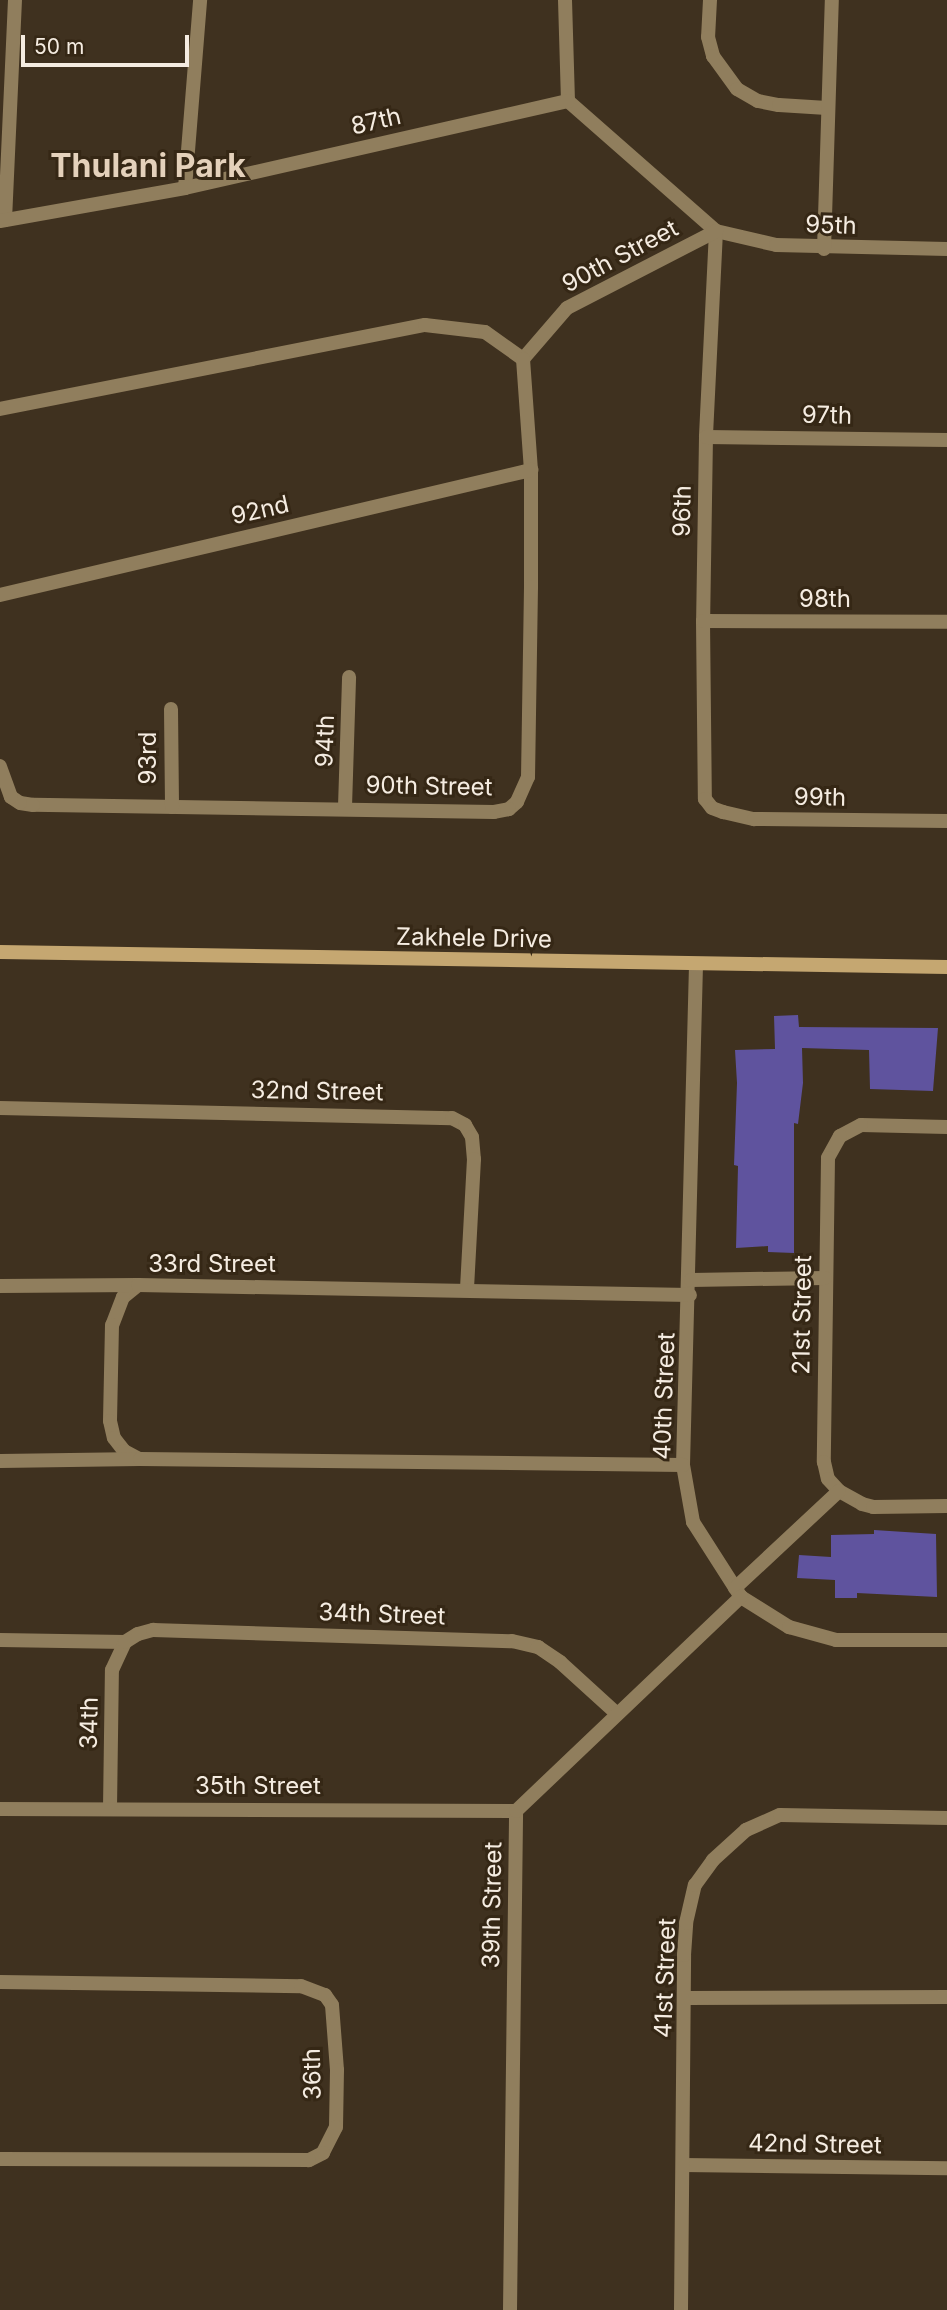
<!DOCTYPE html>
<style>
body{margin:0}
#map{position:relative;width:947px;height:2310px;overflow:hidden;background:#3f311f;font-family:Inter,sans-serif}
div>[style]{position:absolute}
.building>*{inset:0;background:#5f539e}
.street>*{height:14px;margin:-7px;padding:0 7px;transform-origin:7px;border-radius:7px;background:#907e5d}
.secondary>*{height:14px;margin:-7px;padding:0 7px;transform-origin:7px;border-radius:7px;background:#c5a771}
span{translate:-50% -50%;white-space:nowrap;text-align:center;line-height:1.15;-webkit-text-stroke:6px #352715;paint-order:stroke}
.street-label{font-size:24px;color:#f5ece1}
.district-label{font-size:32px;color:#e4d1bb;font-weight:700}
.scale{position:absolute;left:21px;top:35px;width:168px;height:32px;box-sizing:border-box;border:4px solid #f5ece1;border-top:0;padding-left:9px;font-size:21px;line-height:24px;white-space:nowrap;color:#f5ece1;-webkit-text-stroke:5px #352715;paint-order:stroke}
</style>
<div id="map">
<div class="building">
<i style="clip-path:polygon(798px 1015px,799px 1027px,938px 1028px,933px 1091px,870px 1089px,869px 1050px,802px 1048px,803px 1083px,798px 1124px,794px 1123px,794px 1253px,768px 1252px,768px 1246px,736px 1248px,738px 1166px,734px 1165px,737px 1083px,735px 1050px,775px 1049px,774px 1016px)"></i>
<i style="clip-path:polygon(874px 1530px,936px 1534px,937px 1597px,857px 1593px,857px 1598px,835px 1598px,835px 1580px,797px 1578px,799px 1555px,831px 1557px,831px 1535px,874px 1534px)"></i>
</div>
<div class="street">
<i style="left:565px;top:0;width:101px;rotate:88.3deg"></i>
<i style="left:710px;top:0;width:37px;rotate:93deg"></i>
<i style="left:708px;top:37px;width:20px;rotate:75deg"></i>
<i style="left:713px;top:56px;width:41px;rotate:54deg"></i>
<i style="left:737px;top:89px;width:24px;rotate:30deg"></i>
<i style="left:758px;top:101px;width:21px;rotate:11deg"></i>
<i style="left:779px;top:105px;width:48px;rotate:3.6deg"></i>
<i style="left:568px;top:101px;width:197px;rotate:41.3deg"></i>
<i style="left:716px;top:231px;width:62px;rotate:13.1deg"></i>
<i style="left:776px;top:245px;width:171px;rotate:1.3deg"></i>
<i style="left:185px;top:188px;width:189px;rotate:-85.4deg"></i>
<i style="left:5px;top:220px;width:220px;rotate:-87.4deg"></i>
<i style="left:0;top:221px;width:188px;rotate:-10.1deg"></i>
<i style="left:185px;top:188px;width:393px;rotate:-12.8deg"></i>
<i style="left:716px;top:231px;width:206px;rotate:92.8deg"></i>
<i style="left:706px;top:437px;width:184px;rotate:90.9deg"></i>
<i style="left:703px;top:621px;width:178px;rotate:89.4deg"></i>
<i style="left:705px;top:799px;width:11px;rotate:52deg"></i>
<i style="left:712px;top:808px;width:12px;rotate:20deg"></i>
<i style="left:723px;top:812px;width:32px;rotate:13deg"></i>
<i style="left:754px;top:819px;width:193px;rotate:0.6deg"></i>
<i style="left:824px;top:249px;width:249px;rotate:-88.2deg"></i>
<i style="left:523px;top:359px;width:67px;rotate:-49.2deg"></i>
<i style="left:567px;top:308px;width:168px;rotate:-27.3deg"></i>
<i style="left:0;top:409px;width:433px;rotate:-11.2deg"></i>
<i style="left:425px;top:325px;width:60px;rotate:6.7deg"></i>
<i style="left:485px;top:332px;width:47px;rotate:35.4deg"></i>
<i style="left:523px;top:359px;width:111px;rotate:85.9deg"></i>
<i style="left:531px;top:470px;width:117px;rotate:90deg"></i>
<i style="left:531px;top:587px;width:190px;rotate:90.9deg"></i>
<i style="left:528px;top:777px;width:27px;rotate:114deg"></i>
<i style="left:517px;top:802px;width:11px;rotate:139deg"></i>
<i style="left:509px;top:809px;width:15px;rotate:169deg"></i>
<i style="left:494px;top:812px;width:461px;rotate:-179.1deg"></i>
<i style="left:33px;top:805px;width:13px;rotate:-171deg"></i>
<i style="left:20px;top:803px;width:11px;rotate:-146deg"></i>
<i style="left:11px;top:797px;width:33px;rotate:-110deg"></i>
<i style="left:706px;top:437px;width:241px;rotate:0.7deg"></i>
<i style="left:0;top:595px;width:546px;rotate:-13.25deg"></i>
<i style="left:703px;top:621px;width:244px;rotate:0.2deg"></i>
<i style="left:171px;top:709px;width:98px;rotate:89.4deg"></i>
<i style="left:345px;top:807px;width:130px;rotate:-88.2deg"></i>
<i style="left:696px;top:965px;width:500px;rotate:91.49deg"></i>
<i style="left:683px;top:1465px;width:58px;rotate:80deg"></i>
<i style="left:693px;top:1522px;width:89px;rotate:57.4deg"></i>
<i style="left:741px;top:1597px;width:57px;rotate:32deg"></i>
<i style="left:789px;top:1627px;width:49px;rotate:15.5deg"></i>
<i style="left:836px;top:1640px;width:111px"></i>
<i style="left:0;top:1108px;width:452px;rotate:1.3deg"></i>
<i style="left:452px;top:1118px;width:15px;rotate:28deg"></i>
<i style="left:465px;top:1125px;width:14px;rotate:60deg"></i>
<i style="left:472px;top:1137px;width:22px;rotate:85deg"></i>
<i style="left:474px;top:1159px;width:131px;rotate:93.1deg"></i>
<i style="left:947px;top:1127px;width:86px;rotate:-178.7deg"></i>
<i style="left:861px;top:1125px;width:24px;rotate:152deg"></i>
<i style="left:840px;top:1136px;width:25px;rotate:119deg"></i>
<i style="left:828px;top:1158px;width:304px;rotate:90.8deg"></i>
<i style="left:824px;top:1462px;width:17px;rotate:77deg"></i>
<i style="left:828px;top:1479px;width:16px;rotate:47deg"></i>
<i style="left:839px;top:1491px;width:26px;rotate:29deg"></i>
<i style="left:862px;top:1504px;width:11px;rotate:15deg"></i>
<i style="left:873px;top:1507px;width:74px;rotate:-0.8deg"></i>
<i style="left:691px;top:1280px;width:134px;rotate:-0.9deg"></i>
<i style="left:138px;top:1285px;width:19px;rotate:141deg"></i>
<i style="left:123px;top:1297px;width:30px;rotate:111deg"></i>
<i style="left:112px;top:1325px;width:96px;rotate:91.2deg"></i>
<i style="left:110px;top:1421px;width:17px;rotate:77deg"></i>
<i style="left:114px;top:1438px;width:16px;rotate:52deg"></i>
<i style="left:124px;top:1451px;width:17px;rotate:28deg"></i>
<i style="left:0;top:1286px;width:138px;rotate:-0.4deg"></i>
<i style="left:138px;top:1285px;width:552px;rotate:1.04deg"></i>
<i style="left:0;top:1461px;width:140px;rotate:-0.8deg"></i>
<i style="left:140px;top:1459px;width:543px;rotate:0.63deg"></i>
<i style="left:735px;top:1588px;width:142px;rotate:-43deg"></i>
<i style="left:0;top:1640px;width:125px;rotate:0.9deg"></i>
<i style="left:110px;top:1808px;width:138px;rotate:-89.2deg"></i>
<i style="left:112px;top:1670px;width:31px;rotate:-65deg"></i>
<i style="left:125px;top:1642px;width:15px;rotate:-32deg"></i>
<i style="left:138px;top:1634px;width:16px;rotate:-15deg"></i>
<i style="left:153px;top:1630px;width:359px;rotate:1.8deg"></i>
<i style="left:512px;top:1641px;width:27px;rotate:13deg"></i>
<i style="left:538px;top:1647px;width:27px;rotate:34deg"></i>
<i style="left:560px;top:1662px;width:76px;rotate:42.3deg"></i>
<i style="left:0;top:1809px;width:516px;rotate:0.22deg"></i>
<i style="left:0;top:1982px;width:301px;rotate:0.8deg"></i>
<i style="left:301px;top:1986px;width:26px;rotate:21deg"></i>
<i style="left:325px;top:1995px;width:12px;rotate:55deg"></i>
<i style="left:332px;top:2005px;width:65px;rotate:85.6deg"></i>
<i style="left:337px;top:2070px;width:57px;rotate:91deg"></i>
<i style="left:336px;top:2127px;width:29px;rotate:117deg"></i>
<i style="left:323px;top:2153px;width:16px;rotate:153deg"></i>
<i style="left:309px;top:2160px;width:309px;rotate:-179.8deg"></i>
<i style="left:686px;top:1998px;width:261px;rotate:-0.2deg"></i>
<i style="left:683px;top:2165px;width:264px;rotate:0.7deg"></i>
<i style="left:510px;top:2310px;width:499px;rotate:-89.3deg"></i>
<i style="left:516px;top:1811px;width:311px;rotate:-43.6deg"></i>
<i style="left:681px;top:2310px;width:355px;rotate:-89.5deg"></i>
<i style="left:684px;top:1955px;width:32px;rotate:-86deg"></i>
<i style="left:686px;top:1923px;width:39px;rotate:-77deg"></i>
<i style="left:695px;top:1885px;width:31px;rotate:-54deg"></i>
<i style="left:713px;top:1860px;width:45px;rotate:-42.3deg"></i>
<i style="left:746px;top:1830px;width:37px;rotate:-24deg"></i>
<i style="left:780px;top:1815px;width:167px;rotate:1deg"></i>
</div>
<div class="secondary">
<i style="left:0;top:952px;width:947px;rotate:0.91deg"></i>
</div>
<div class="street-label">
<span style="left:376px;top:121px;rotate:-13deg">87th</span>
<span style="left:831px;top:225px;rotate:2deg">95th</span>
<span style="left:620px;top:256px;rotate:-28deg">90th Street</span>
<span style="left:827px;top:415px;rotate:1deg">97th</span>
<span style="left:260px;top:510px;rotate:-13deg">92nd</span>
<span style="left:682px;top:511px;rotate:-89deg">96th</span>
<span style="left:825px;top:599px">98th</span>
<span style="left:325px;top:741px;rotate:-88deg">94th</span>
<span style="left:148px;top:758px;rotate:-90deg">93rd</span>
<span style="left:429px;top:786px;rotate:1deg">90th Street</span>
<span style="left:820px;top:797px;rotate:1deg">99th</span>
<span style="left:474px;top:938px;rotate:1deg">Zakhele Drive</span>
<span style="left:317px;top:1091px;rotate:1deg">32nd Street</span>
<span style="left:212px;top:1264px">33rd Street</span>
<span style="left:802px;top:1315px;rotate:-89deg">21st Street</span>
<span style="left:664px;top:1396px;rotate:-88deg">40th Street</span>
<span style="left:382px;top:1614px;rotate:2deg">34th Street</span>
<span style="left:89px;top:1723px;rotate:-89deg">34th</span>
<span style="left:258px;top:1786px">35th Street</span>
<span style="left:492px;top:1905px;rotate:-89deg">39th Street</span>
<span style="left:665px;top:1978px;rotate:-88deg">41st Street</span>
<span style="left:312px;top:2074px;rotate:-91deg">36th</span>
<span style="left:815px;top:2144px;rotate:1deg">42nd Street</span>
</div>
<div class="district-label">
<span style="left:148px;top:166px">Thulani Park</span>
</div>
<div class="scale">50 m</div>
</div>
